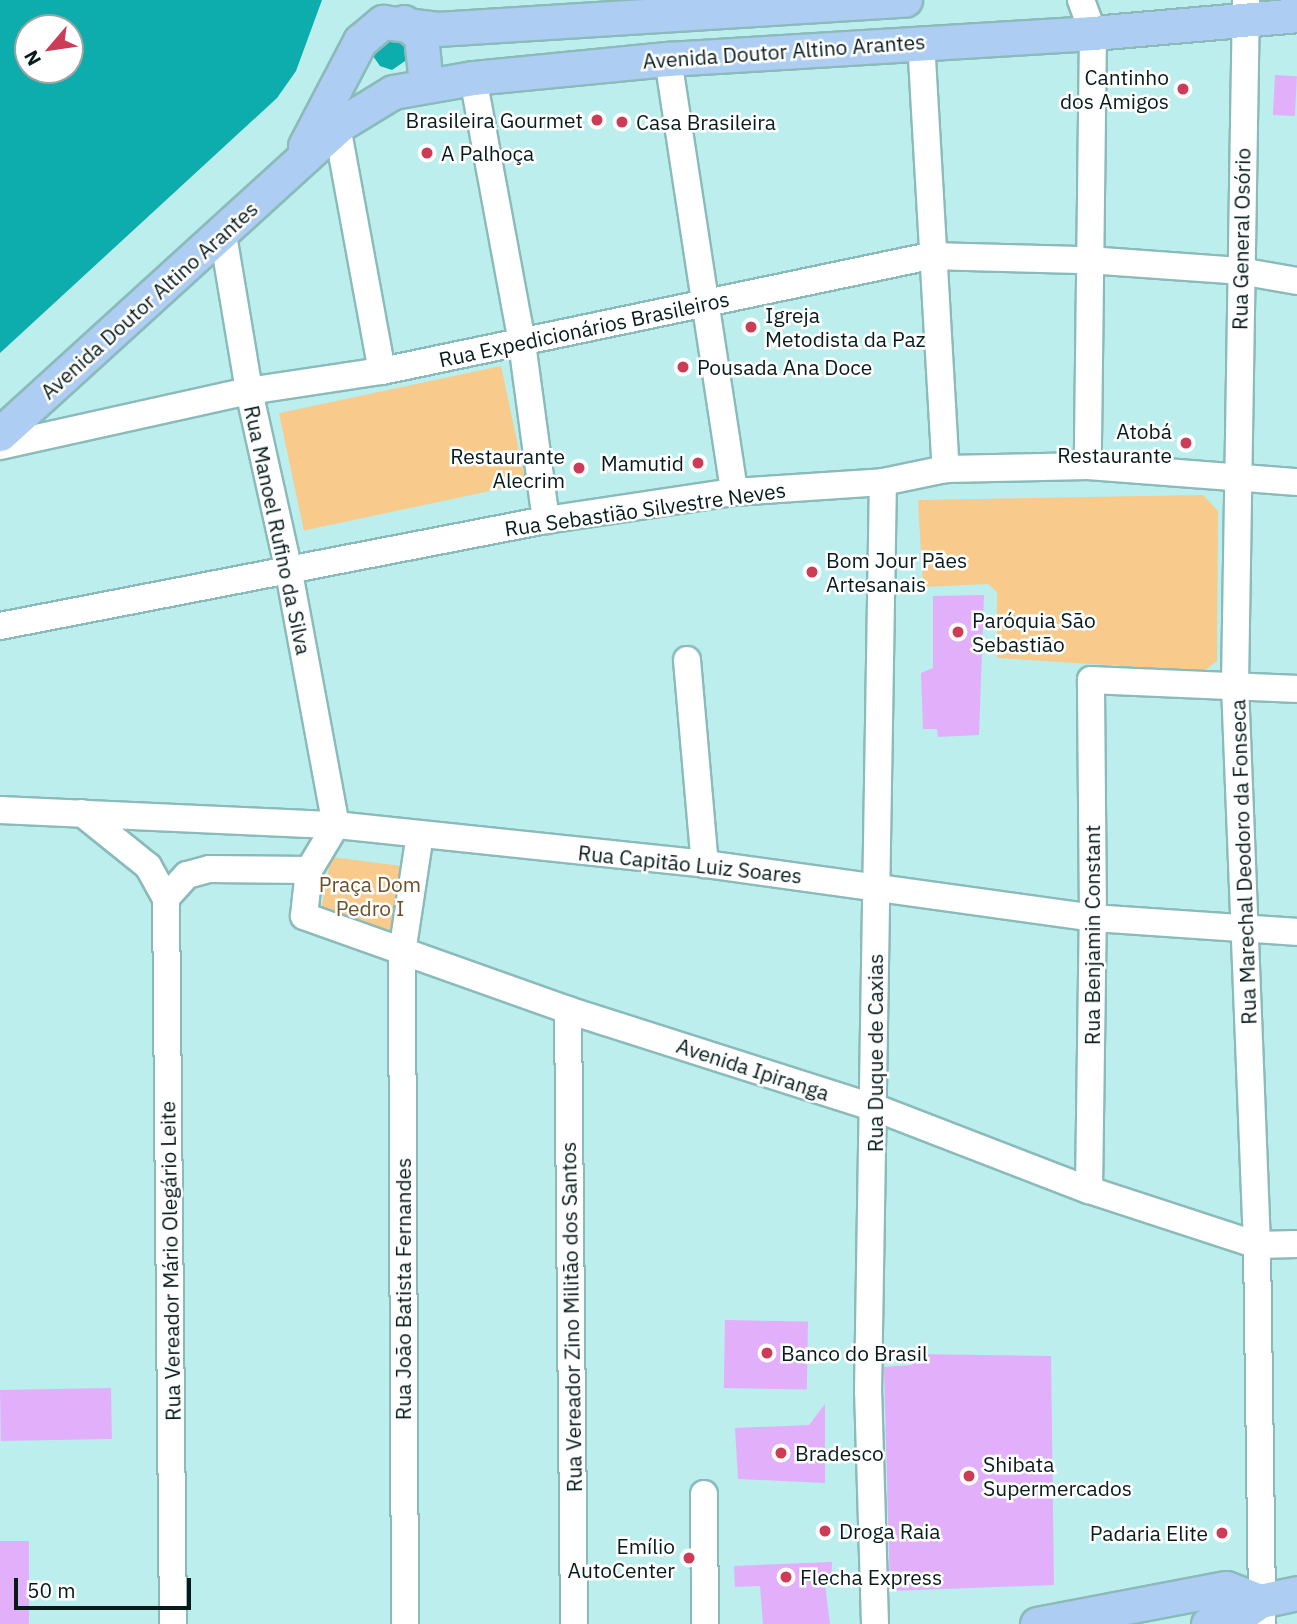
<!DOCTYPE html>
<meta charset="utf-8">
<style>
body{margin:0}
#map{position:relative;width:1297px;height:1624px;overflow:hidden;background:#bbeeed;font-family:"IBM Plex Sans",sans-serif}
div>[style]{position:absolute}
.green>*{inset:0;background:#f8ca8c;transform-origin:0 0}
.water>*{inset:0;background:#0cadac}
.building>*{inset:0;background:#e2b0fa;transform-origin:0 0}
.roads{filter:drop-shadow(2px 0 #8abbba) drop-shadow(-2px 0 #8abbba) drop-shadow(0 2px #8abbba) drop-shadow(0 -2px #8abbba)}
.minor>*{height:26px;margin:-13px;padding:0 13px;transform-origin:13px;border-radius:13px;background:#fff}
.major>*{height:33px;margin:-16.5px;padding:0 16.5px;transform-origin:16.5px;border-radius:16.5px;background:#aecdf2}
.dots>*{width:19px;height:19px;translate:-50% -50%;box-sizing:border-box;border:4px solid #fff;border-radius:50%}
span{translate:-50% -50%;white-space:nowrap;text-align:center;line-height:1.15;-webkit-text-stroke:5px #fff;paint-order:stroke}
.street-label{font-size:21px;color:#071b1b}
.poi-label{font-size:21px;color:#071b1b}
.right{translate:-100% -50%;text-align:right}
.left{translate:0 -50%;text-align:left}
.park-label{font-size:21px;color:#6d5027}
.north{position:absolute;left:14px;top:14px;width:70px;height:70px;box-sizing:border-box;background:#fff;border:2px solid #9ca4a4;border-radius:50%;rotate:241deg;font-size:19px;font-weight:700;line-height:28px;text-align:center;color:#071b1b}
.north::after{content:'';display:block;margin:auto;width:24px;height:32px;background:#cc3c56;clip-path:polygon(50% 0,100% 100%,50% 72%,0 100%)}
.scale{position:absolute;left:14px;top:1578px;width:177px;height:32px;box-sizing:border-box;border:4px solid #071b1b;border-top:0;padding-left:9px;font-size:21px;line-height:24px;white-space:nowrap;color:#071b1b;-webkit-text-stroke:5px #fff;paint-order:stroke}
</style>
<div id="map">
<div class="green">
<i style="left:501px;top:366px;width:120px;height:227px;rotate:78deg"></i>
<i style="clip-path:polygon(1203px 495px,1218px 511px,1217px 661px,1204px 671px,997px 658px,997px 592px,988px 584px,923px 587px,918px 500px)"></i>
<i style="clip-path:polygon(331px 857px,402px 866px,410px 942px,320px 916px)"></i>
</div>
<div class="water">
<i style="clip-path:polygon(evenodd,0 0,322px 0,296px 71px,277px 98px,0 353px,0 0,70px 28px,70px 70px,28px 70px,28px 28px,70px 28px)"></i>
<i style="clip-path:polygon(403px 35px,408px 59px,392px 70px,380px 66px,373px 56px,376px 38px)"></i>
</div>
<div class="building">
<i style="left:1275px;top:75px;width:22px;height:40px;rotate:3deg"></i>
<i style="clip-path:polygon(984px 595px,979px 735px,938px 737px,937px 729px,923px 729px,921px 673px,933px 668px,933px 596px)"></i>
<i style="left:725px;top:1320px;width:83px;height:68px;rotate:1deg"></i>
<i style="clip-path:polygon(911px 1354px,1051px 1356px,1054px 1585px,890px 1591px,884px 1367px,912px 1365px)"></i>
<i style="left:111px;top:1388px;width:51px;height:111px;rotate:89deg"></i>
<i style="clip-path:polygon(825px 1404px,825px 1483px,738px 1479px,735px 1428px,809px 1425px)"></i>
<i style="left:29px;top:1541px;width:83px;height:29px;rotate:90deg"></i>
<i style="clip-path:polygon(832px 1562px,831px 1584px,825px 1584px,830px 1624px,763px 1624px,760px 1586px,735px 1587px,734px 1566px)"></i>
</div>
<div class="roads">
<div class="minor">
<i style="left:1081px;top:0;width:35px;rotate:70deg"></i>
<i style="left:1093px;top:33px;width:433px;rotate:90.7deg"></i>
<i style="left:1246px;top:0;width:685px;rotate:90.92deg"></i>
<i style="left:1235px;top:685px;width:560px;rotate:87.75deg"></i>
<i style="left:1257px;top:1245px;width:379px;rotate:89.2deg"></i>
<i style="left:921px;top:41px;width:429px;rotate:86.7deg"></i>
<i style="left:668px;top:59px;width:438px;rotate:81.3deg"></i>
<i style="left:473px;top:78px;width:269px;rotate:79.5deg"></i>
<i style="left:522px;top:343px;width:179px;rotate:82.3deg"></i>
<i style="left:334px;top:110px;width:265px;rotate:79.6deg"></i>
<i style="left:223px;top:235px;width:158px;rotate:80.5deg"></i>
<i style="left:249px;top:391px;width:180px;rotate:77.5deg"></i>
<i style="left:288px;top:567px;width:262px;rotate:79.5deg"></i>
<i style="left:336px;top:825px;width:52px;rotate:121deg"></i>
<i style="left:309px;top:870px;width:46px;rotate:96.2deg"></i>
<i style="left:304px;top:916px;width:280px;rotate:19.6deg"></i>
<i style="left:568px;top:1010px;width:323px;rotate:17.7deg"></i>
<i style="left:876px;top:1108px;width:228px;rotate:21.1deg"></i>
<i style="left:1089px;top:1190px;width:177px;rotate:18.1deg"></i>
<i style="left:1257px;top:1245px;width:40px;rotate:-1.4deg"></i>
<i style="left:0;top:446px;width:255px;rotate:-12.5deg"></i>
<i style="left:249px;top:391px;width:134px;rotate:-8.6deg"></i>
<i style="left:382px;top:371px;width:560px;rotate:-11.85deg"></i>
<i style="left:930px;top:256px;width:158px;rotate:1.5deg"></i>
<i style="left:1088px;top:260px;width:152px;rotate:4.1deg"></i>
<i style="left:1240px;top:271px;width:58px;rotate:10deg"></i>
<i style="left:0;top:626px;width:556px;rotate:-10.99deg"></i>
<i style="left:546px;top:520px;width:190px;rotate:-8.5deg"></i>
<i style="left:734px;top:492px;width:149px;rotate:-3.8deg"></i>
<i style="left:883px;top:482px;width:64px;rotate:-11.7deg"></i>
<i style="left:946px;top:469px;width:142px;rotate:-1.2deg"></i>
<i style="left:1088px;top:466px;width:210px;rotate:4.4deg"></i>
<i style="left:687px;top:660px;width:205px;rotate:85deg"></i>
<i style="left:0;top:810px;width:336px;rotate:2.6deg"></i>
<i style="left:336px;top:825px;width:371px;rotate:6deg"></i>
<i style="left:705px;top:864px;width:392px;rotate:7.9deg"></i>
<i style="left:1093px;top:918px;width:204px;rotate:3.9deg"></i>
<i style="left:82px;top:813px;width:85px;rotate:38.8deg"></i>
<i style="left:148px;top:866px;width:37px;rotate:61deg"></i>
<i style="left:166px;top:898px;width:726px;rotate:89.45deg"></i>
<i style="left:166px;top:898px;width:31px;rotate:-48deg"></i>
<i style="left:187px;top:875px;width:23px;rotate:-15deg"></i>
<i style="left:209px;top:869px;width:100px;rotate:0.6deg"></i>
<i style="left:568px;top:1010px;width:614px;rotate:89.44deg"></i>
<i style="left:1089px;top:1190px;width:272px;rotate:-89.2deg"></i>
<i style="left:1093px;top:918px;width:238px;rotate:-90.5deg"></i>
<i style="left:1091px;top:680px;width:206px;rotate:2.5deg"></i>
<i style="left:704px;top:1494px;width:130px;rotate:89.6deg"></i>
<i style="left:405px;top:1624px;width:671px;rotate:-90.26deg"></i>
<i style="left:402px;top:953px;width:120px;rotate:-81.4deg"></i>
<i style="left:875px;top:1624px;width:232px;rotate:-91.7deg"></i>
<i style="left:868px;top:1392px;width:910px;rotate:-89.06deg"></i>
</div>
<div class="major">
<i style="left:404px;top:22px;width:22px;rotate:39deg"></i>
<i style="left:421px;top:36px;width:48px;rotate:84.1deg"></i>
<i style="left:305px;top:146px;width:119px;rotate:-62.4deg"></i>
<i style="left:360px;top:41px;width:30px;rotate:-40deg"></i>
<i style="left:383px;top:22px;width:55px;rotate:7.3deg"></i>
<i style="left:438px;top:29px;width:468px;rotate:-3.6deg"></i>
<i style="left:0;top:434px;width:459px;rotate:-42.3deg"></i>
<i style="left:339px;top:125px;width:63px;rotate:-31.4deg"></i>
<i style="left:393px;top:92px;width:81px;rotate:-9.9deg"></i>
<i style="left:473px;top:78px;width:196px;rotate:-5.6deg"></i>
<i style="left:668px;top:59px;width:426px;rotate:-3.5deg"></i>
<i style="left:1093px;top:33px;width:205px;rotate:-5deg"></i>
<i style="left:1037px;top:1624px;width:192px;rotate:-10.8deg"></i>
<i style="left:1226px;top:1588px;width:36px;rotate:21deg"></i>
<i style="left:1208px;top:1624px;width:25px;rotate:-9deg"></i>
<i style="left:1233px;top:1620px;width:33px;rotate:-35deg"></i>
<i style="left:1260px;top:1601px;width:38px;rotate:-12deg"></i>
</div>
</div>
<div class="dots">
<i style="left:1183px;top:89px;background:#cc3c56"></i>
<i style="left:597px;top:120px;background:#cc3c56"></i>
<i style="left:622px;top:122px;background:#cc3c56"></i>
<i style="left:427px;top:153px;background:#cc3c56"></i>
<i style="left:751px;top:327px;background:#cc3c56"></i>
<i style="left:683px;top:367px;background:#cc3c56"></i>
<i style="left:1186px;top:443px;background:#cc3c56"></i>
<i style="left:698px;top:463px;background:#cc3c56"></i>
<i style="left:579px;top:468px;background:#cc3c56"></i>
<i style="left:812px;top:572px;background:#cc3c56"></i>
<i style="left:958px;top:632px;background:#cc3c56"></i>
<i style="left:767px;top:1353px;background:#cc3c56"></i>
<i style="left:781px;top:1453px;background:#cc3c56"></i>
<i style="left:969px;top:1476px;background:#cc3c56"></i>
<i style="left:825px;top:1531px;background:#cc3c56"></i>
<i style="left:1222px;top:1533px;background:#cc3c56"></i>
<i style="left:689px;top:1558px;background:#cc3c56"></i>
<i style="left:786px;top:1577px;background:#cc3c56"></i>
</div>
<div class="street-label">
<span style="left:784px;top:51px;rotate:-4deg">Avenida Doutor Altino Arantes</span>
<span style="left:1241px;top:239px;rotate:-89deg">Rua General Osório</span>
<span style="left:149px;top:300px;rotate:-42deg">Avenida Doutor Altino Arantes</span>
<span style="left:584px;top:329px;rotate:-12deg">Rua Expedicionários Brasileiros</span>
<span style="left:645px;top:509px;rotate:-8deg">Rua Sebastião Silvestre Neves</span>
<span style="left:278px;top:530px;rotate:78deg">Rua Manoel Rufino da Silva</span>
<span style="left:1243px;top:862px;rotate:-92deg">Rua Marechal Deodoro da Fonseca</span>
<span style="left:690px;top:864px;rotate:6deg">Rua Capitão Luiz Soares</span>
<span style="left:1092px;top:935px;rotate:-90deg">Rua Benjamin Constant</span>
<span style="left:875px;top:1053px;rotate:-90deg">Rua Duque de Caxias</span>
<span style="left:753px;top:1069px;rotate:18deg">Avenida Ipiranga</span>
<span style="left:170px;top:1261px;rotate:-91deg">Rua Vereador Mário Olegário Leite</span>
<span style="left:403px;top:1289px;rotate:-90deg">Rua João Batista Fernandes</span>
<span style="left:571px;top:1317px;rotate:-91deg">Rua Vereador Zino Militão dos Santos</span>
</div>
<div class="poi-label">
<span class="right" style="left:1169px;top:89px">Cantinho<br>dos Amigos</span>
<span class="right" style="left:583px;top:120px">Brasileira Gourmet</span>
<span class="left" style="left:636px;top:122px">Casa Brasileira</span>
<span class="left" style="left:441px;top:153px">A Palhoça</span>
<span class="left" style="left:765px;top:327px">Igreja<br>Metodista da Paz</span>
<span class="left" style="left:697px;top:367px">Pousada Ana Doce</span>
<span class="right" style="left:1172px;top:443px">Atobá<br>Restaurante</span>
<span class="right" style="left:565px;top:468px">Restaurante<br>Alecrim</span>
<span class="right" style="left:684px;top:463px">Mamutid</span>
<span class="left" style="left:826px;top:572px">Bom Jour Pães<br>Artesanais</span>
<span class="left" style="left:972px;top:632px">Paróquia São<br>Sebastião</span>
<span class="left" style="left:781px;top:1353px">Banco do Brasil</span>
<span class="left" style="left:795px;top:1453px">Bradesco</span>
<span class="left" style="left:983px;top:1476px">Shibata<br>Supermercados</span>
<span class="left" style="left:839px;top:1531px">Droga Raia</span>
<span class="right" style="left:1208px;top:1533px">Padaria Elite</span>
<span class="right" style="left:675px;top:1558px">Emílio<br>AutoCenter</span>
<span class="left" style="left:800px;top:1577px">Flecha Express</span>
</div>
<div class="park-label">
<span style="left:370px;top:896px">Praça Dom<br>Pedro I</span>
</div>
<div class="north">N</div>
<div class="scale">50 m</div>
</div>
